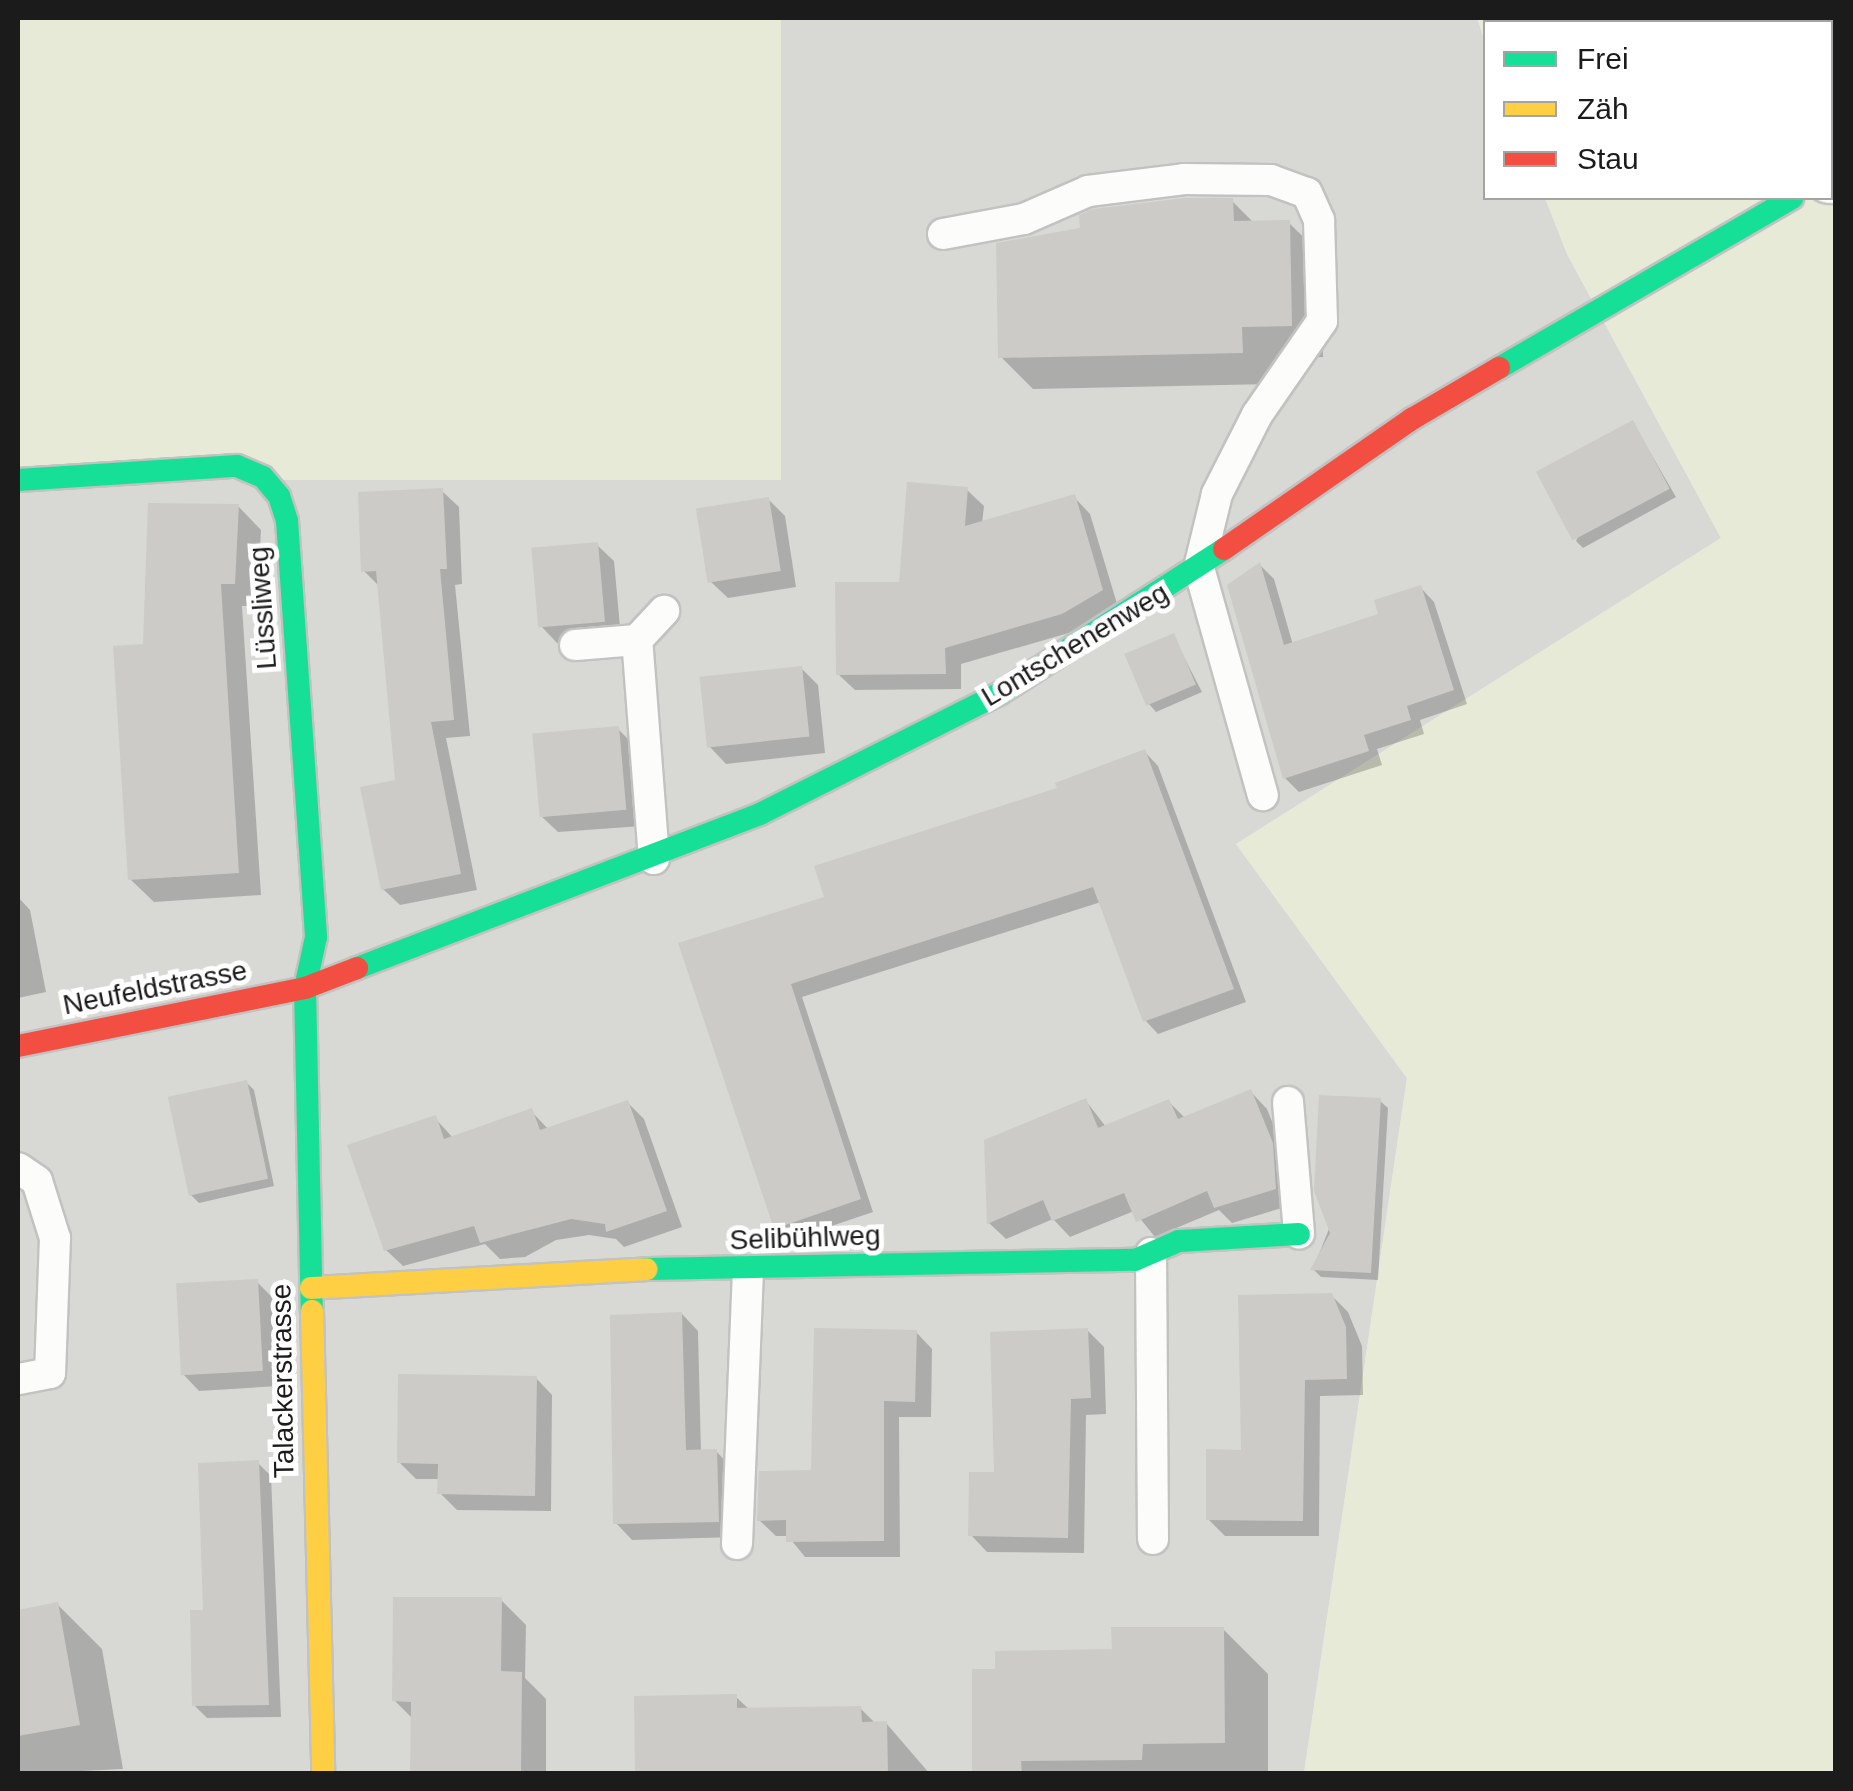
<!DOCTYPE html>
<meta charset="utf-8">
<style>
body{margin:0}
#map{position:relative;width:1853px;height:1791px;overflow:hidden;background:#e9e9e4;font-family:Helvetica,sans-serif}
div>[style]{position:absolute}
.residential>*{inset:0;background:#d8d8d5}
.farmland>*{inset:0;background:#e6ead7;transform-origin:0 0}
.shadow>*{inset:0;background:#0003}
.building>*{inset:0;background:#cccbc7;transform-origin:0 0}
.roads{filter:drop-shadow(2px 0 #c2c2c0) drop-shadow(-2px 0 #c2c2c0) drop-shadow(0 2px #c2c2c0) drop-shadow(0 -2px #c2c2c0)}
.lane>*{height:30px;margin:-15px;padding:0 15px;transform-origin:15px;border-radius:15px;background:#fcfcfb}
.street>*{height:55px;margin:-27.5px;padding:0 27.5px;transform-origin:27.5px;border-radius:27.5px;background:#fcfcfb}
.fast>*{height:22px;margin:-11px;padding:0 11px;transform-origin:11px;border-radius:11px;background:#16e098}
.slow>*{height:22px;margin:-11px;padding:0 11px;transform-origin:11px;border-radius:11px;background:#ffcf43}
.jam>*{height:22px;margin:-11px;padding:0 11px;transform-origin:11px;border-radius:11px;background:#f24e42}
span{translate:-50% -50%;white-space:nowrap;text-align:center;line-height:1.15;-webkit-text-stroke:10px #fff;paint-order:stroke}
.street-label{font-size:28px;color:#1b1b1b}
.frame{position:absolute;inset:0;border:20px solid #1b1b1b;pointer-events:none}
.legend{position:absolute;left:1483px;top:20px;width:350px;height:180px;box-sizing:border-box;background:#fff;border:2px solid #a4a4a4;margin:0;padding:12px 18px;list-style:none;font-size:30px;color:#1b1b1b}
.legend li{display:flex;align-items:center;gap:20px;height:50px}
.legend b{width:50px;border:2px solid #a4a4a4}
</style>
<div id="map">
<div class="residential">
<i style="clip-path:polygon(781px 18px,1477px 18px,1485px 41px,1486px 198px,1545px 198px,1567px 254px,1721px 538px,1236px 844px,1407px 1078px,1304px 1773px,18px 1774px,18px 480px,771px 435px)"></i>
</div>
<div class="farmland">
<i style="left:18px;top:18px;width:763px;height:462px"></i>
<i style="clip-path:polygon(1477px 18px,1835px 18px,1835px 1773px,1304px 1773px,1407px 1078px,1236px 844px,1721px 538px,1567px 254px,1545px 198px,1830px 198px,1830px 22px,1486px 22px,1485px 41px)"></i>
</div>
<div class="shadow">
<i style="clip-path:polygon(1232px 201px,1254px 223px,1289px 223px,1322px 255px,1323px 357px,1274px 359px,1274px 384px,1033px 389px,1001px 357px)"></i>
<i style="clip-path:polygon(1633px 423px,1676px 497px,1583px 548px,1576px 541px)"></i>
<i style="clip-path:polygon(967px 490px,984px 506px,982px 524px,1074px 497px,1090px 514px,1118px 607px,1079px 630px,961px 664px,961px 689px,855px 690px,838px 674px)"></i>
<i style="clip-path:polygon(442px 491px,459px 507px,462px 584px,455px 585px,470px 736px,446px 738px,477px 890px,400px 905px,383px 889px,397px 782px,380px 587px,364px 571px)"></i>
<i style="clip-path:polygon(769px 500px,785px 516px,796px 587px,728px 598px,711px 582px)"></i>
<i style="clip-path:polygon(238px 506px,261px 530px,257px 606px,242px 606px,261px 895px,154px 902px,130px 879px,146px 647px)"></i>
<i style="clip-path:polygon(597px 545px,614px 561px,621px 638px,557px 643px,541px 626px)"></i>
<i style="clip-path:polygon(1260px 565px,1274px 579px,1293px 645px,1381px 615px,1420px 587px,1434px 602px,1467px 704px,1420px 720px,1424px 734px,1377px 749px,1382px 765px,1299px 792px,1285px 778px)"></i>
<i style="clip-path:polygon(1173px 636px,1202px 692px,1156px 712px,1149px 704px)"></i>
<i style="clip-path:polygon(801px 668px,818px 685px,825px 753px,726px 764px,710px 747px)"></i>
<i style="clip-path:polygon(618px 729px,635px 746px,642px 826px,558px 832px,541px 816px)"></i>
<i style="clip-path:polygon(1145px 752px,1158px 766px,1246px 1002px,1158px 1034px,1145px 1020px,1101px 902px,802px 997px,873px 1212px,790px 1240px,777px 1227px,682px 945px,827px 899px)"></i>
<i style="clip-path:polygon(18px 897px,30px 910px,46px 992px,18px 998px)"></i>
<i style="clip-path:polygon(246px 1082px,254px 1090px,274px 1186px,199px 1203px,191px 1195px)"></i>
<i style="clip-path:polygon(1251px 1092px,1267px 1109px,1288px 1161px,1292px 1205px,1232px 1223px,1219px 1210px,1155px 1237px,1134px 1211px,1070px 1237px,1053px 1219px,1006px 1239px,989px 1223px,1086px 1101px,1106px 1127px,1169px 1102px,1186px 1119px)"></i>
<i style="clip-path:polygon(1380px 1101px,1388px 1108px,1378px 1280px,1321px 1277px,1313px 1269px)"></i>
<i style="clip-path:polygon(627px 1102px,644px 1119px,682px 1227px,624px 1247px,616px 1239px,589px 1235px,556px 1240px,525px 1257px,500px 1259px,485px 1244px,403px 1266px,386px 1250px,435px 1118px,453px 1138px,531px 1111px,549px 1130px)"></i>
<i style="clip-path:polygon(257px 1282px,274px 1299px,278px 1386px,199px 1391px,183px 1374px)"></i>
<i style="clip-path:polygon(1331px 1295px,1348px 1312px,1362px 1346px,1363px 1395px,1320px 1396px,1319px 1536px,1225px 1536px,1208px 1519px)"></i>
<i style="clip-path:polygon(682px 1314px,698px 1331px,701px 1452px,716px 1451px,732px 1468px,735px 1537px,632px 1540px,616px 1523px)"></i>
<i style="clip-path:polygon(1087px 1330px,1104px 1347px,1106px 1414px,1086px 1415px,1084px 1553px,987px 1552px,971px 1535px,997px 1474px)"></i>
<i style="clip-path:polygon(916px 1332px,932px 1349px,931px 1417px,899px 1417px,900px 1557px,805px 1557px,788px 1536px,776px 1536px,759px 1520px,814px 1473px)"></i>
<i style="clip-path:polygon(536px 1378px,552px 1395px,551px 1511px,457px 1510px,440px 1493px,440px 1479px,416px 1479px,399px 1462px)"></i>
<i style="clip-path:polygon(258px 1463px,271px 1476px,281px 1717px,207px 1718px,194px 1705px,206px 1612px)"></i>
<i style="clip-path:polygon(501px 1600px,526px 1625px,525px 1678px,546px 1699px,546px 1774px,413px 1774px,414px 1720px,394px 1700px)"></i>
<i style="clip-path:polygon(58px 1605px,102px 1649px,123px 1769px,18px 1774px,18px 1612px)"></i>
<i style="clip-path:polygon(1223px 1629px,1268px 1674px,1268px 1774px,975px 1772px,997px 1671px)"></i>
<i style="clip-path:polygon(736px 1697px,750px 1710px,860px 1708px,876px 1724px,886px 1723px,930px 1774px,638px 1774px)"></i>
</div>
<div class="building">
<i style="clip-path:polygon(1185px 198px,1233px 198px,1234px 221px,1290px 220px,1292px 326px,1242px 327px,1243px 353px,998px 358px,996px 243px,1080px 228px,1079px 215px,1093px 209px)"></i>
<i style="left:1633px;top:420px;width:78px;height:110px;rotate:62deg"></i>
<i style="clip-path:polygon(907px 482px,968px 487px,965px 526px,1075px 494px,1103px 590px,1062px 614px,945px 648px,946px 674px,836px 675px,835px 582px,899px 582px)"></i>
<i style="clip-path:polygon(443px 488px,447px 569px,440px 569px,454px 720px,431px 722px,461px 874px,381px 890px,360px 787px,395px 780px,376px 571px,361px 572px,358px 492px)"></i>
<i style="left:769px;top:497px;width:75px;height:74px;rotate:81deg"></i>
<i style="clip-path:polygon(148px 503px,239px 504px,235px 584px,221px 584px,239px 873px,128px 880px,113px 646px,143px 644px)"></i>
<i style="left:598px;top:542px;width:80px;height:67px;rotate:85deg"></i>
<i style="clip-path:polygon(1260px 562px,1284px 645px,1378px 614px,1374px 600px,1421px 585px,1454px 690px,1407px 706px,1411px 720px,1364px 735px,1369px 751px,1283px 779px,1227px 585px)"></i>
<i style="left:1174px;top:633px;width:56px;height:54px;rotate:67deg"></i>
<i style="left:802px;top:666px;width:71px;height:103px;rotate:84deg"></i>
<i style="left:619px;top:726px;width:84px;height:87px;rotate:85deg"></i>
<i style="clip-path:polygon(1145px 749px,1234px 989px,1143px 1022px,1093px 887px,791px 984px,861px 1199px,774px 1229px,678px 943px,824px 897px,814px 866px,1057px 788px,1055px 783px)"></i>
<i style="left:247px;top:1080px;width:101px;height:81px;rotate:78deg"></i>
<i style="clip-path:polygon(1251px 1089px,1273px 1143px,1276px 1189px,1214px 1208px,1207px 1191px,1136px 1222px,1124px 1193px,1052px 1221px,1043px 1200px,987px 1224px,984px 1140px,1086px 1098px,1098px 1128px,1169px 1099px,1178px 1119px)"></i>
<i style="clip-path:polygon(1319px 1095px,1381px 1098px,1371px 1273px,1310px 1270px,1330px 1233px,1314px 1191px)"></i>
<i style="clip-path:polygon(628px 1100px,667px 1211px,606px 1232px,605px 1224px,571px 1219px,480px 1243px,474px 1226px,384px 1251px,347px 1145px,436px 1115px,444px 1139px,532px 1108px,540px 1130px)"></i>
<i style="left:258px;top:1279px;width:92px;height:82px;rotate:87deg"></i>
<i style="clip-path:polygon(1332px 1293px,1346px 1327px,1347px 1379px,1305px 1380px,1303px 1521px,1206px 1520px,1206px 1449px,1241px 1450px,1238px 1295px)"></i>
<i style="clip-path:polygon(682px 1312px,686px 1450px,717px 1449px,719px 1522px,613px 1524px,610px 1315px)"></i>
<i style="clip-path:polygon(814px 1328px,917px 1330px,915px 1402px,884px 1401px,884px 1541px,786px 1542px,786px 1520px,757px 1521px,759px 1471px,811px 1470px)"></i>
<i style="clip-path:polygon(1088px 1328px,1091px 1398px,1071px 1399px,1068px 1538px,968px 1536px,969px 1472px,994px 1472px,990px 1332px)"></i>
<i style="clip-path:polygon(398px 1374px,537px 1376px,535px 1496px,437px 1494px,438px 1464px,397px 1463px)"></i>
<i style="clip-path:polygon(259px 1460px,269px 1705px,192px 1706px,190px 1610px,203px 1610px,198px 1463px)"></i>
<i style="clip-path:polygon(393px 1597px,502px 1597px,501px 1671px,522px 1672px,521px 1774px,410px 1774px,411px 1702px,392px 1701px)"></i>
<i style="clip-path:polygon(58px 1602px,80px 1725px,18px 1736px,18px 1610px)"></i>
<i style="clip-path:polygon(1111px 1627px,1224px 1627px,1225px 1743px,1143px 1744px,1142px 1760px,1021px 1761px,1022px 1773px,972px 1773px,972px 1669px,995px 1669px,995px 1651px,1112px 1649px)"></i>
<i style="clip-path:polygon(737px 1694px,737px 1708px,861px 1706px,862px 1722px,887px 1721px,888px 1774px,635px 1774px,634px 1696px)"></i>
</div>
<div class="roads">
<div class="lane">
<i style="left:943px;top:234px;width:82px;rotate:-10.5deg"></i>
<i style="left:1024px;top:219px;width:70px;rotate:-23.6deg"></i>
<i style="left:1088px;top:191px;width:97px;rotate:-7.1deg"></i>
<i style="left:1184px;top:179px;width:87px;rotate:0.7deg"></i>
<i style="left:1271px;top:180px;width:38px;rotate:20deg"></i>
<i style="left:1307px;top:193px;width:30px;rotate:66deg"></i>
<i style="left:1319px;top:220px;width:101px;rotate:88.3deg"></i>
<i style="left:1322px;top:321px;width:114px;rotate:124.7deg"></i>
<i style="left:1257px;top:415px;width:89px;rotate:116.9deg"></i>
<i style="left:1217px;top:494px;width:76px;rotate:103.7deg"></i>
<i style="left:1199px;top:568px;width:236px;rotate:74.3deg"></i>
<i style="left:575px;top:645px;width:62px;rotate:-4.6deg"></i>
<i style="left:654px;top:859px;width:220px;rotate:-94.4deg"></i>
<i style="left:637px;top:640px;width:40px;rotate:-47deg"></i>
<i style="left:1288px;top:1102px;width:132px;rotate:85.2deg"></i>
<i style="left:18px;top:1168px;width:23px;rotate:34deg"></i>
<i style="left:37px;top:1181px;width:60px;rotate:72.5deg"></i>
<i style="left:55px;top:1238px;width:135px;rotate:92.1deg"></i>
<i style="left:50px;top:1373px;width:33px;rotate:169deg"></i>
<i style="left:1151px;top:1253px;width:286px;rotate:89.6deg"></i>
<i style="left:737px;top:1544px;width:273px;rotate:-87.7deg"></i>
</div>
<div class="street">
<i style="left:1830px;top:175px;width:7px;rotate:-27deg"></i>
</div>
<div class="fast">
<i style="left:1499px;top:368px;width:339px;rotate:-30.1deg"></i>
<i style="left:18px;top:480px;width:219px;rotate:-3.7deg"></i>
<i style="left:237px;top:466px;width:28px;rotate:23deg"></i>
<i style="left:263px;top:477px;width:25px;rotate:50deg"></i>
<i style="left:279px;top:496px;width:26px;rotate:72deg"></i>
<i style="left:287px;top:521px;width:417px;rotate:86deg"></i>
<i style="left:316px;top:937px;width:52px;rotate:102.2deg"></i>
<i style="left:305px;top:988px;width:323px;rotate:88.8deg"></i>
<i style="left:357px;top:968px;width:431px;rotate:-20.9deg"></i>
<i style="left:760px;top:814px;width:267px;rotate:-26.7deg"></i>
<i style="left:999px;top:694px;width:268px;rotate:-32.8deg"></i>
<i style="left:646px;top:1269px;width:489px;rotate:-1.1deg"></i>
<i style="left:1135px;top:1260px;width:48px;rotate:-23.4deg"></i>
<i style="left:1179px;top:1241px;width:120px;rotate:-3.3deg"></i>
</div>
<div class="slow">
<i style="left:311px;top:1288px;width:336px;rotate:-3.2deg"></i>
<i style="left:312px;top:1311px;width:463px;rotate:88.6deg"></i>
</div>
<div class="jam">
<i style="left:1224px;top:549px;width:229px;rotate:-34.7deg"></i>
<i style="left:1412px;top:419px;width:101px;rotate:-30.4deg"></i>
<i style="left:18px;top:1046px;width:293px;rotate:-11.4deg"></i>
<i style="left:305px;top:988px;width:56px;rotate:-21deg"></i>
</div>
</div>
<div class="street-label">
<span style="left:263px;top:608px;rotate:-94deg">Lüssliweg</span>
<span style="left:1075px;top:645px;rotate:-31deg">Lontschenenweg</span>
<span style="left:155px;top:988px;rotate:-11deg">Neufeldstrasse</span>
<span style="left:805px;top:1238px;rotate:-2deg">Selibühlweg</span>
<span style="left:283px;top:1381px;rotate:-91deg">Talackerstrasse</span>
</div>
<div class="frame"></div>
<ul class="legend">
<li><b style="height:12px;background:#16e098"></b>Frei</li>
<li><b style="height:12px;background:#ffcf43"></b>Zäh</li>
<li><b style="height:12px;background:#f24e42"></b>Stau</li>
</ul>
</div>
